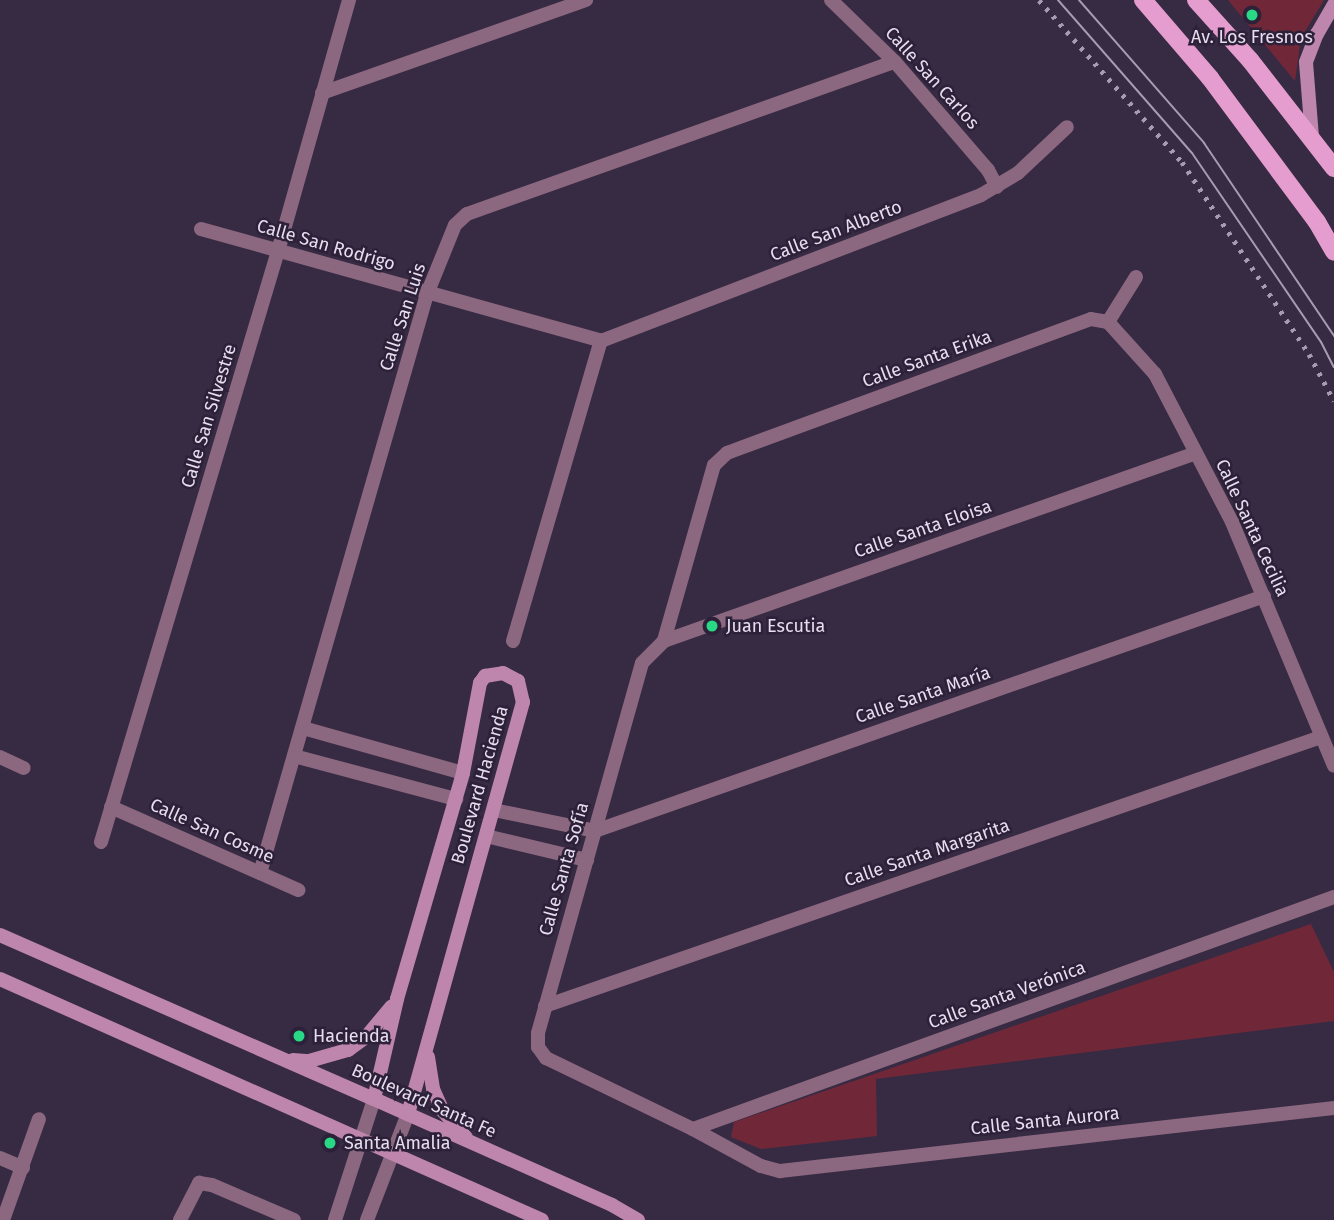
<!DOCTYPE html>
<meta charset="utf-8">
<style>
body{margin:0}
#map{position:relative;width:1334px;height:1220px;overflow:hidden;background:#372a43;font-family:"Fira Sans",sans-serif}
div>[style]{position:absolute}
.green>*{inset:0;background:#702839}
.street>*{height:14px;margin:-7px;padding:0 7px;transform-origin:7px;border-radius:7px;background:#8b6880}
.secondary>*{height:14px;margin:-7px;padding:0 7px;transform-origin:7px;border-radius:7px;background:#be86ac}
.primary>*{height:18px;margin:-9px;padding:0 9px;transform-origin:9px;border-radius:9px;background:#e59dcf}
.tram>*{height:2px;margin:-1px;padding:0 1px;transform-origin:1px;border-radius:1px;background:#a69cb0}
.rail>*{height:5px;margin-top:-2.5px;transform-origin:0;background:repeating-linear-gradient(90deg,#a69cb0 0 3.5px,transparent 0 10.5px)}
.dots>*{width:19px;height:19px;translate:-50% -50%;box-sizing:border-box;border:4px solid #2d2039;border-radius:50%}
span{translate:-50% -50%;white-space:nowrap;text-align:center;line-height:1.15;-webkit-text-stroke:5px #2d2039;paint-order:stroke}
.poi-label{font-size:18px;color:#e6ddee}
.left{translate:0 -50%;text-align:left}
.street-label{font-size:18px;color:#e6ddee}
</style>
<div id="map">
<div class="green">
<i style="clip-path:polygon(1228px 0,1324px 0,1301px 38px,1295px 81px)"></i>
<i style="clip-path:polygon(1311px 924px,1334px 972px,1334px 1021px,876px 1079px,877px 1136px,761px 1149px,731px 1137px,734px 1122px)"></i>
</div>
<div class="street">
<i style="left:831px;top:0;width:89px;rotate:44.1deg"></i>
<i style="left:895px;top:62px;width:143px;rotate:49.3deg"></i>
<i style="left:988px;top:170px;width:19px;rotate:62deg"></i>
<i style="left:322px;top:93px;width:280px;rotate:-19.4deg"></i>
<i style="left:201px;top:229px;width:415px;rotate:15.6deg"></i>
<i style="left:1136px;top:277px;width:53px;rotate:121.9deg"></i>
<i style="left:1108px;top:322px;width:17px;rotate:-170deg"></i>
<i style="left:1091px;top:319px;width:388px;rotate:159.8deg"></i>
<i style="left:727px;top:453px;width:18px;rotate:137deg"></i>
<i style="left:714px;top:465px;width:183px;rotate:105.9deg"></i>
<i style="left:664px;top:641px;width:31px;rotate:135deg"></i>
<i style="left:642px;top:663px;width:384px;rotate:105.7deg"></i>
<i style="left:538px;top:1033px;width:14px;rotate:90deg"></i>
<i style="left:538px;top:1047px;width:14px;rotate:54deg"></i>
<i style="left:546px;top:1058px;width:163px;rotate:25.8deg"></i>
<i style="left:693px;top:1129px;width:77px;rotate:28.6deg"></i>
<i style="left:761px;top:1166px;width:20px;rotate:15deg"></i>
<i style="left:780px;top:1171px;width:558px;rotate:-6.49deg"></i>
<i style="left:1108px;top:322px;width:70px;rotate:47.9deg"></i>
<i style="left:1155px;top:374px;width:167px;rotate:62.5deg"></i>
<i style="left:1232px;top:522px;width:264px;rotate:67.3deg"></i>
<i style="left:601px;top:341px;width:407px;rotate:-21deg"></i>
<i style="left:981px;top:195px;width:43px;rotate:-30.7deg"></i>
<i style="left:1018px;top:173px;width:67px;rotate:-43.2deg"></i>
<i style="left:513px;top:641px;width:313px;rotate:-73.7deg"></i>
<i style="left:664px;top:641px;width:564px;rotate:-19.46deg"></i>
<i style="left:303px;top:728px;width:166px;rotate:15.7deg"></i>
<i style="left:294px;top:756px;width:168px;rotate:14.9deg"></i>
<i style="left:0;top:757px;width:26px;rotate:25deg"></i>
<i style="left:111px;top:807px;width:205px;rotate:23.9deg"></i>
<i style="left:494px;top:810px;width:103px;rotate:11.7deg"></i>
<i style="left:595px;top:831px;width:709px;rotate:-19.35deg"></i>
<i style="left:486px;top:836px;width:104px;rotate:13.4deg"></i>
<i style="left:101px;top:842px;width:617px;rotate:-73.33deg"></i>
<i style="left:278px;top:251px;width:261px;rotate:-74.2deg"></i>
<i style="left:260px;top:873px;width:603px;rotate:-73.91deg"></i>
<i style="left:427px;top:294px;width:74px;rotate:-67.9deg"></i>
<i style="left:455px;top:225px;width:16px;rotate:-43deg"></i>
<i style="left:467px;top:214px;width:454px;rotate:-19.6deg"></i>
<i style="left:545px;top:1006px;width:821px;rotate:-19.12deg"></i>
<i style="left:693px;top:1129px;width:682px;rotate:-19.9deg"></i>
<i style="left:0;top:1158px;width:25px;rotate:23deg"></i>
<i style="left:3px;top:1220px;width:107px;rotate:-70.4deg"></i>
<i style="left:180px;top:1220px;width:42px;rotate:-62.8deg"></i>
<i style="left:199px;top:1183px;width:13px;rotate:9deg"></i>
<i style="left:212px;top:1185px;width:89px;rotate:23.1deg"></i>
<i style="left:335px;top:1220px;width:127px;rotate:-72.1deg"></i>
<i style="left:367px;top:1220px;width:114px;rotate:-68.9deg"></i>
</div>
<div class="secondary">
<i style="left:1312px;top:137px;width:75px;rotate:-94.6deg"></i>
<i style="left:1306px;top:62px;width:30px;rotate:-69deg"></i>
<i style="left:1317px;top:34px;width:34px;rotate:-60deg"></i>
<i style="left:0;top:935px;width:408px;rotate:23.7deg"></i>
<i style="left:374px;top:1099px;width:261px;rotate:24deg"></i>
<i style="left:612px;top:1205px;width:30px;rotate:30deg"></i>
<i style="left:0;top:979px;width:593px;rotate:23.97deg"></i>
<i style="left:428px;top:1057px;width:32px;rotate:81deg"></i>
<i style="left:433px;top:1089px;width:24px;rotate:66deg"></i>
<i style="left:443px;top:1111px;width:35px;rotate:49deg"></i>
<i style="left:293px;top:1060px;width:16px;rotate:4deg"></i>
<i style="left:309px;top:1061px;width:41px;rotate:-15.8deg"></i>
<i style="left:348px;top:1050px;width:22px;rotate:-36deg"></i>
<i style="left:366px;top:1037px;width:40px;rotate:-50deg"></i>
<i style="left:374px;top:1099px;width:103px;rotate:-77deg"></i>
<i style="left:397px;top:999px;width:235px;rotate:-73.7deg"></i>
<i style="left:463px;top:773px;width:92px;rotate:-79.3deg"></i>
<i style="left:480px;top:683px;width:9px;rotate:-54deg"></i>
<i style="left:485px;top:676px;width:18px;rotate:-9deg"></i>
<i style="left:503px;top:673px;width:17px;rotate:28deg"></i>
<i style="left:518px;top:681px;width:22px;rotate:77deg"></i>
<i style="left:523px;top:702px;width:428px;rotate:105.6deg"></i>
</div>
<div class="primary">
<i style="left:1143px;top:0;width:103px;rotate:49.3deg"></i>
<i style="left:1210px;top:78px;width:179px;rotate:53.4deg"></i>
<i style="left:1317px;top:222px;width:34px;rotate:60deg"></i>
<i style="left:1196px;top:0;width:81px;rotate:48deg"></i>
<i style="left:1250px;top:60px;width:137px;rotate:52.1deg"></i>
</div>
<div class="tram">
<i style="left:1058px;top:0;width:203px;rotate:48.8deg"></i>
<i style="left:1192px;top:153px;width:229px;rotate:55.7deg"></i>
<i style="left:1321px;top:342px;width:28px;rotate:63deg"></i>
<i style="left:1079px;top:0;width:190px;rotate:48.8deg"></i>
<i style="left:1204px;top:143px;width:233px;rotate:56deg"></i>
</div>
<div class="rail">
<i style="left:1039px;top:0;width:216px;rotate:48.6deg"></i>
<i style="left:1182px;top:162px;width:230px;rotate:56.5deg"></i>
<i style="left:1309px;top:354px;width:53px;rotate:62deg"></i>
</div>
<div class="dots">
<i style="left:1252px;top:15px;background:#28d885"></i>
<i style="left:712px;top:626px;background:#28d885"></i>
<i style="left:299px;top:1036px;background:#28d885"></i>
<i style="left:330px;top:1143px;background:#28d885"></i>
</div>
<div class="poi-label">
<span style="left:1252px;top:37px">Av. Los Fresnos</span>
<span class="left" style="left:726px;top:626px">Juan Escutia</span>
<span class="left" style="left:313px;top:1036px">Hacienda</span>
<span class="left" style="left:344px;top:1143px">Santa Amalia</span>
</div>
<div class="street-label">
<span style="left:932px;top:78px;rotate:48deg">Calle San Carlos</span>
<span style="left:836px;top:231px;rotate:-21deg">Calle San Alberto</span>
<span style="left:326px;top:245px;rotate:16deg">Calle San Rodrigo</span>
<span style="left:403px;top:317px;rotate:-72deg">Calle San Luis</span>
<span style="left:927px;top:359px;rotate:-20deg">Calle Santa Erika</span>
<span style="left:209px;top:416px;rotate:-73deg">Calle San Silvestre</span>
<span style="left:1252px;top:528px;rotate:65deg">Calle Santa Cecilia</span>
<span style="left:923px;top:529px;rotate:-19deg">Calle Santa Eloisa</span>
<span style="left:923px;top:695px;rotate:-19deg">Calle Santa María</span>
<span style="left:480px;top:785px;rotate:-74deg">Boulevard Hacienda</span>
<span style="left:212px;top:831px;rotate:24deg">Calle San Cosme</span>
<span style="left:927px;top:853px;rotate:-19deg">Calle Santa Margarita</span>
<span style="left:564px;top:869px;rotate:-74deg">Calle Santa Sofía</span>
<span style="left:1007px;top:995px;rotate:-20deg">Calle Santa Verónica</span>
<span style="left:424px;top:1101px;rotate:24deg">Boulevard Santa Fe</span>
<span style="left:1045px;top:1121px;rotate:-6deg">Calle Santa Aurora</span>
</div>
</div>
